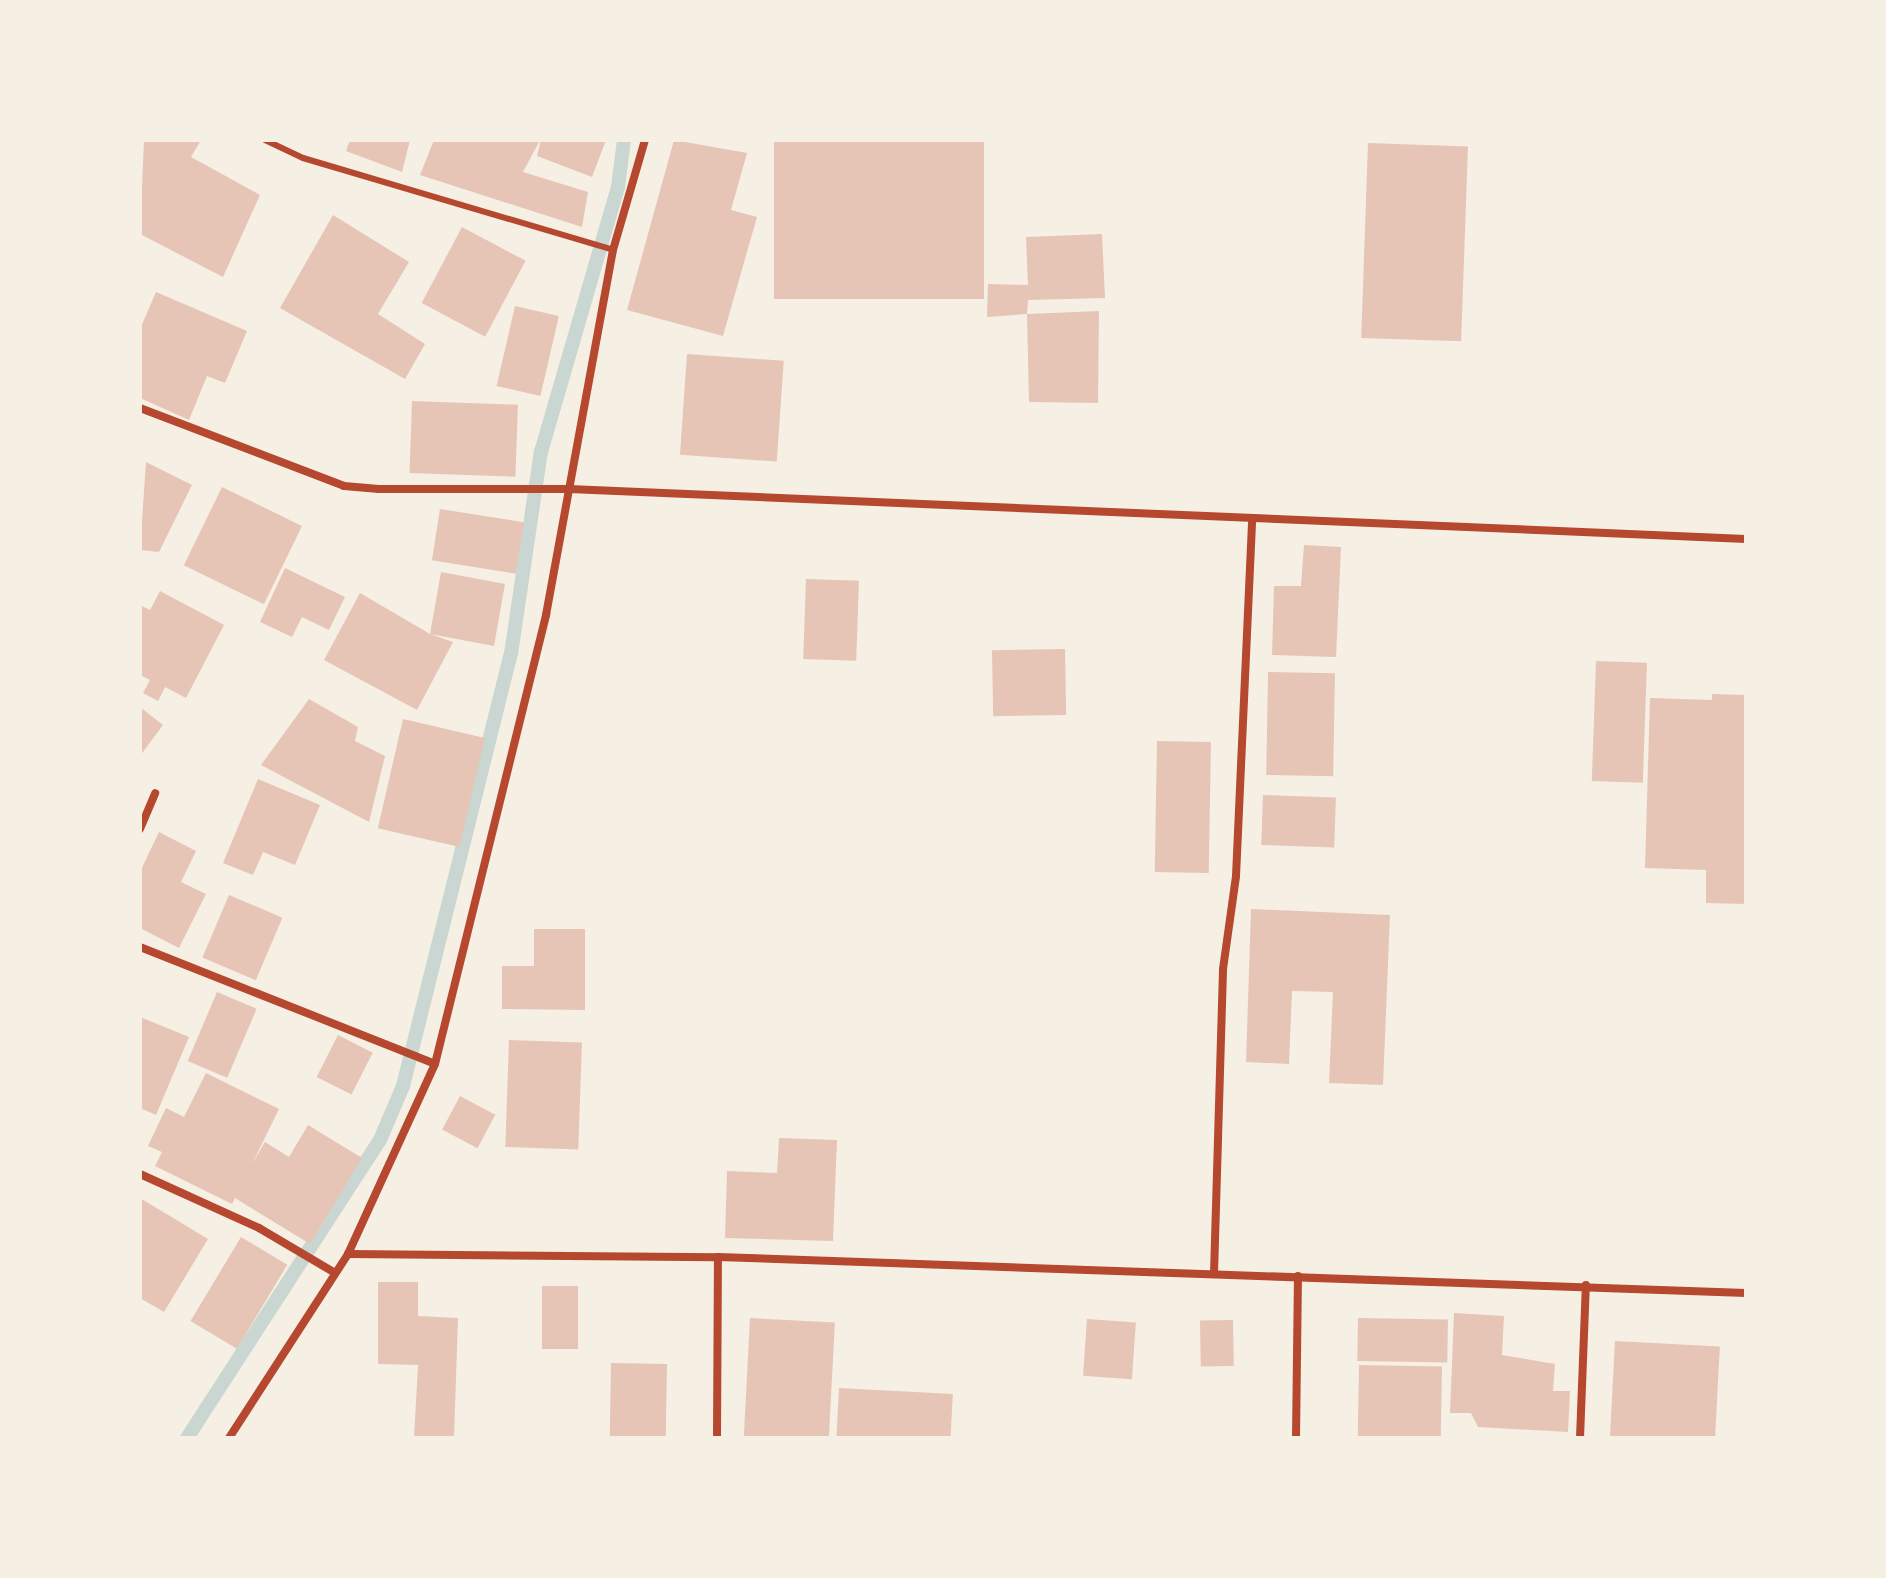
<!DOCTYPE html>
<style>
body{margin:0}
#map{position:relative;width:1886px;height:1578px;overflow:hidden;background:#f6efe4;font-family:"Nunito Sans",sans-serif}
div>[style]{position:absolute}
.stream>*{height:14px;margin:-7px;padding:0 7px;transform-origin:7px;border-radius:7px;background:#c9d6d2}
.building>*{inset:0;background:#e6c5b7;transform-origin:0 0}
.service>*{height:6px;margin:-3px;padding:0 3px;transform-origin:3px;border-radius:3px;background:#b5482f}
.minor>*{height:8px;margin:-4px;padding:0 4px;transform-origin:4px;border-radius:4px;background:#b5482f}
span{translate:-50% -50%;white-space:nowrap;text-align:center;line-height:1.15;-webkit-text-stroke:6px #f6efe4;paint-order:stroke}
.frame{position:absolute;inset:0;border:142px solid #f6efe4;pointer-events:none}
</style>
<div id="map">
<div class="stream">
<i style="left:187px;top:1438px;width:355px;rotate:-57.1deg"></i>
<i style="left:380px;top:1140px;width:59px;rotate:-66.9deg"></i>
<i style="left:403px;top:1086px;width:445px;rotate:-76deg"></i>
<i style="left:511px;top:654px;width:204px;rotate:-81.6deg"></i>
<i style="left:541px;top:452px;width:276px;rotate:-73.8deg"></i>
<i style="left:618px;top:187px;width:47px;rotate:-82.7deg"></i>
</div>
<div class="building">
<i style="clip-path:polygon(144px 140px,201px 140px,191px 157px,260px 195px,223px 277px,140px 234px)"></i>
<i style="clip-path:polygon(350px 140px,410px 140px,402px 172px,346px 151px)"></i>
<i style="clip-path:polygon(434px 140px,540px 140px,523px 172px,588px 192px,582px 227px,420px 175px)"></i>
<i style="clip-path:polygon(541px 140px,606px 140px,592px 177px,537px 156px)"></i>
<i style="clip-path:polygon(674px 140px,747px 153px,731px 210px,757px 217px,723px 336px,627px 310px)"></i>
<i style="left:774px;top:140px;width:210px;height:159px"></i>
<i style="left:1368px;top:143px;width:100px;height:195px;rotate:2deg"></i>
<i style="clip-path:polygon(333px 215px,409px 262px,378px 314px,425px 344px,405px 379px,280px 308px)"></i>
<i style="left:462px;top:227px;width:72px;height:86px;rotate:28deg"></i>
<i style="clip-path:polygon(1102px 234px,1105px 298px,1028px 300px,1027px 314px,1099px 311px,1098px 403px,1029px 402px,1027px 314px,987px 317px,988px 284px,1028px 285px,1026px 237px)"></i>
<i style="clip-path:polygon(156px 292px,247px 331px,225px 383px,207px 376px,189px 420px,140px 398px,140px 329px)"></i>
<i style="left:515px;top:306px;width:45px;height:82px;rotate:13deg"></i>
<i style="left:687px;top:354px;width:97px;height:101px;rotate:4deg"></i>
<i style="left:412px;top:401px;width:106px;height:72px;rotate:2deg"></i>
<i style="clip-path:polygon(146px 462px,192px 485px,159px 552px,140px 550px)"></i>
<i style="left:222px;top:487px;width:89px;height:87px;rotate:26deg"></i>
<i style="left:440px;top:509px;width:85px;height:52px;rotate:9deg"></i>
<i style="clip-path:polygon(1304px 545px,1341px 547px,1336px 657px,1272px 655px,1274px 586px,1301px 586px)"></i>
<i style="clip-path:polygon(285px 568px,345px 597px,329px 630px,302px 617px,292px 637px,260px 622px)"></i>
<i style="clip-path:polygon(441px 572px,505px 584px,494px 646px,430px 634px,453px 642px,417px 710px,324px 660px,360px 593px,430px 634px)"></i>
<i style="left:806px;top:579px;width:53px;height:80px;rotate:2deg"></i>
<i style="clip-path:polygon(160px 591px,224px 625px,186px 698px,165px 687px,158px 701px,143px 693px,150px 680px,140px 675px,140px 605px,150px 610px)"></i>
<i style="left:1065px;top:649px;width:66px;height:73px;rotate:89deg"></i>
<i style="left:1596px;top:661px;width:51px;height:120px;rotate:2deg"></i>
<i style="left:1268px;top:672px;width:67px;height:103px;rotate:1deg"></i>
<i style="clip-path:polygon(1712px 694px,1746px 695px,1746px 904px,1706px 903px,1706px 870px,1645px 868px,1650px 698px,1712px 700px)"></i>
<i style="clip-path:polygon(309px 699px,358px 727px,355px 741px,385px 756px,369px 822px,261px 765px)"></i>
<i style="clip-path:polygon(140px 707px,163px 725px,140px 756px)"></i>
<i style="left:403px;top:719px;width:84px;height:112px;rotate:13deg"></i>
<i style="left:1157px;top:741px;width:54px;height:131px;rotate:1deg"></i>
<i style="clip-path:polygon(258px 779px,320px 805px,295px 865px,263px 852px,253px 875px,223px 863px)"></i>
<i style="left:1263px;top:795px;width:73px;height:50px;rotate:2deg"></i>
<i style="clip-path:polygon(159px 832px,196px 851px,181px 882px,206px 894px,179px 948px,140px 928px,140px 872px)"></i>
<i style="left:229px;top:895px;width:58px;height:68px;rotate:23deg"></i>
<i style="clip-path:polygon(1251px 909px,1390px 915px,1383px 1085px,1329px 1083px,1333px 992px,1292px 991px,1289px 1064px,1246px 1062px)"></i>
<i style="clip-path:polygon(534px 929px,585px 929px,585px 1010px,502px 1009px,502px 966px,534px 966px)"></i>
<i style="left:217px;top:992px;width:43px;height:75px;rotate:23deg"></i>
<i style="clip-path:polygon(140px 1017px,189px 1037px,156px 1115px,140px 1108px)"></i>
<i style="left:338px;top:1035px;width:39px;height:47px;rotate:27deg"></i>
<i style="left:509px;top:1040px;width:73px;height:107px;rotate:2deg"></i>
<i style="clip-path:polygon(206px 1073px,279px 1109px,252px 1164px,265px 1142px,289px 1157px,308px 1125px,362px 1158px,310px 1244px,235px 1198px,232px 1204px,155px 1166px,162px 1152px,148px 1146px,166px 1108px,184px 1117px)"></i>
<i style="left:460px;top:1096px;width:40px;height:38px;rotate:28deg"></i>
<i style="clip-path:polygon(779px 1138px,837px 1140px,833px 1241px,725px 1238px,727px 1171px,777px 1173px)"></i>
<i style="clip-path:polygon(140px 1198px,208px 1239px,164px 1312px,140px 1298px)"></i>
<i style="left:241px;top:1237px;width:54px;height:98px;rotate:31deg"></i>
<i style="clip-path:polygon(378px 1282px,418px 1282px,418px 1316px,458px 1318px,454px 1438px,414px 1438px,418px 1365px,378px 1364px)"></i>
<i style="left:542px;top:1286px;width:36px;height:63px"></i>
<i style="clip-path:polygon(1454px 1313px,1504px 1316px,1502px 1355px,1555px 1364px,1553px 1391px,1570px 1391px,1568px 1432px,1478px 1427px,1471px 1413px,1450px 1413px)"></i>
<i style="left:750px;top:1318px;width:85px;height:120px;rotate:3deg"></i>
<i style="left:1358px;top:1318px;width:90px;height:43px;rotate:1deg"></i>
<i style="left:1087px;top:1319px;width:49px;height:57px;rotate:4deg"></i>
<i style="left:1233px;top:1320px;width:46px;height:33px;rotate:89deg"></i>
<i style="left:1615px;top:1341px;width:105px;height:97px;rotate:3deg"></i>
<i style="left:611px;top:1363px;width:56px;height:73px;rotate:1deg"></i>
<i style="left:1359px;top:1365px;width:83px;height:73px;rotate:1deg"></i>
<i style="left:839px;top:1388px;width:114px;height:50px;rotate:3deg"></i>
</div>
<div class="service">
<i style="left:265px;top:140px;width:42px;rotate:25.3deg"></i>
<i style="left:303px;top:158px;width:323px;rotate:16.5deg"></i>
</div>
<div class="minor">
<i style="left:140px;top:408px;width:218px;rotate:20.9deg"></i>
<i style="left:344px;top:486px;width:35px;rotate:5deg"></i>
<i style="left:379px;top:489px;width:190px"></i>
<i style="left:569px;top:489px;width:1178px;rotate:2.43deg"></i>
<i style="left:140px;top:829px;width:39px;rotate:-67deg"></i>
<i style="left:140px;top:947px;width:317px;rotate:21.6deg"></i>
<i style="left:140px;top:1174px;width:131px;rotate:24.4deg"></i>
<i style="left:259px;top:1228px;width:88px;rotate:30.6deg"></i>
<i style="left:348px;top:1254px;width:370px;rotate:0.5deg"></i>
<i style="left:718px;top:1257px;width:1029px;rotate:2.01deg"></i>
<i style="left:1214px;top:1274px;width:305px;rotate:-88.3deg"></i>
<i style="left:1223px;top:969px;width:94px;rotate:-82deg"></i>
<i style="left:1236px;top:876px;width:358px;rotate:-87.4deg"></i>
<i style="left:229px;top:1438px;width:219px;rotate:-57.1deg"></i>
<i style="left:348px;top:1254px;width:209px;rotate:-65.4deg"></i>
<i style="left:435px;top:1064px;width:463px;rotate:-76.1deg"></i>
<i style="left:546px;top:615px;width:371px;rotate:-79.6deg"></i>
<i style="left:613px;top:250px;width:115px;rotate:-73.8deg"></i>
<i style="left:717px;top:1438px;width:181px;rotate:-89.7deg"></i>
<i style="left:1296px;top:1438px;width:162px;rotate:-89.3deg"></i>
<i style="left:1580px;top:1438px;width:153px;rotate:-87.8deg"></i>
</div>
<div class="frame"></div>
</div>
